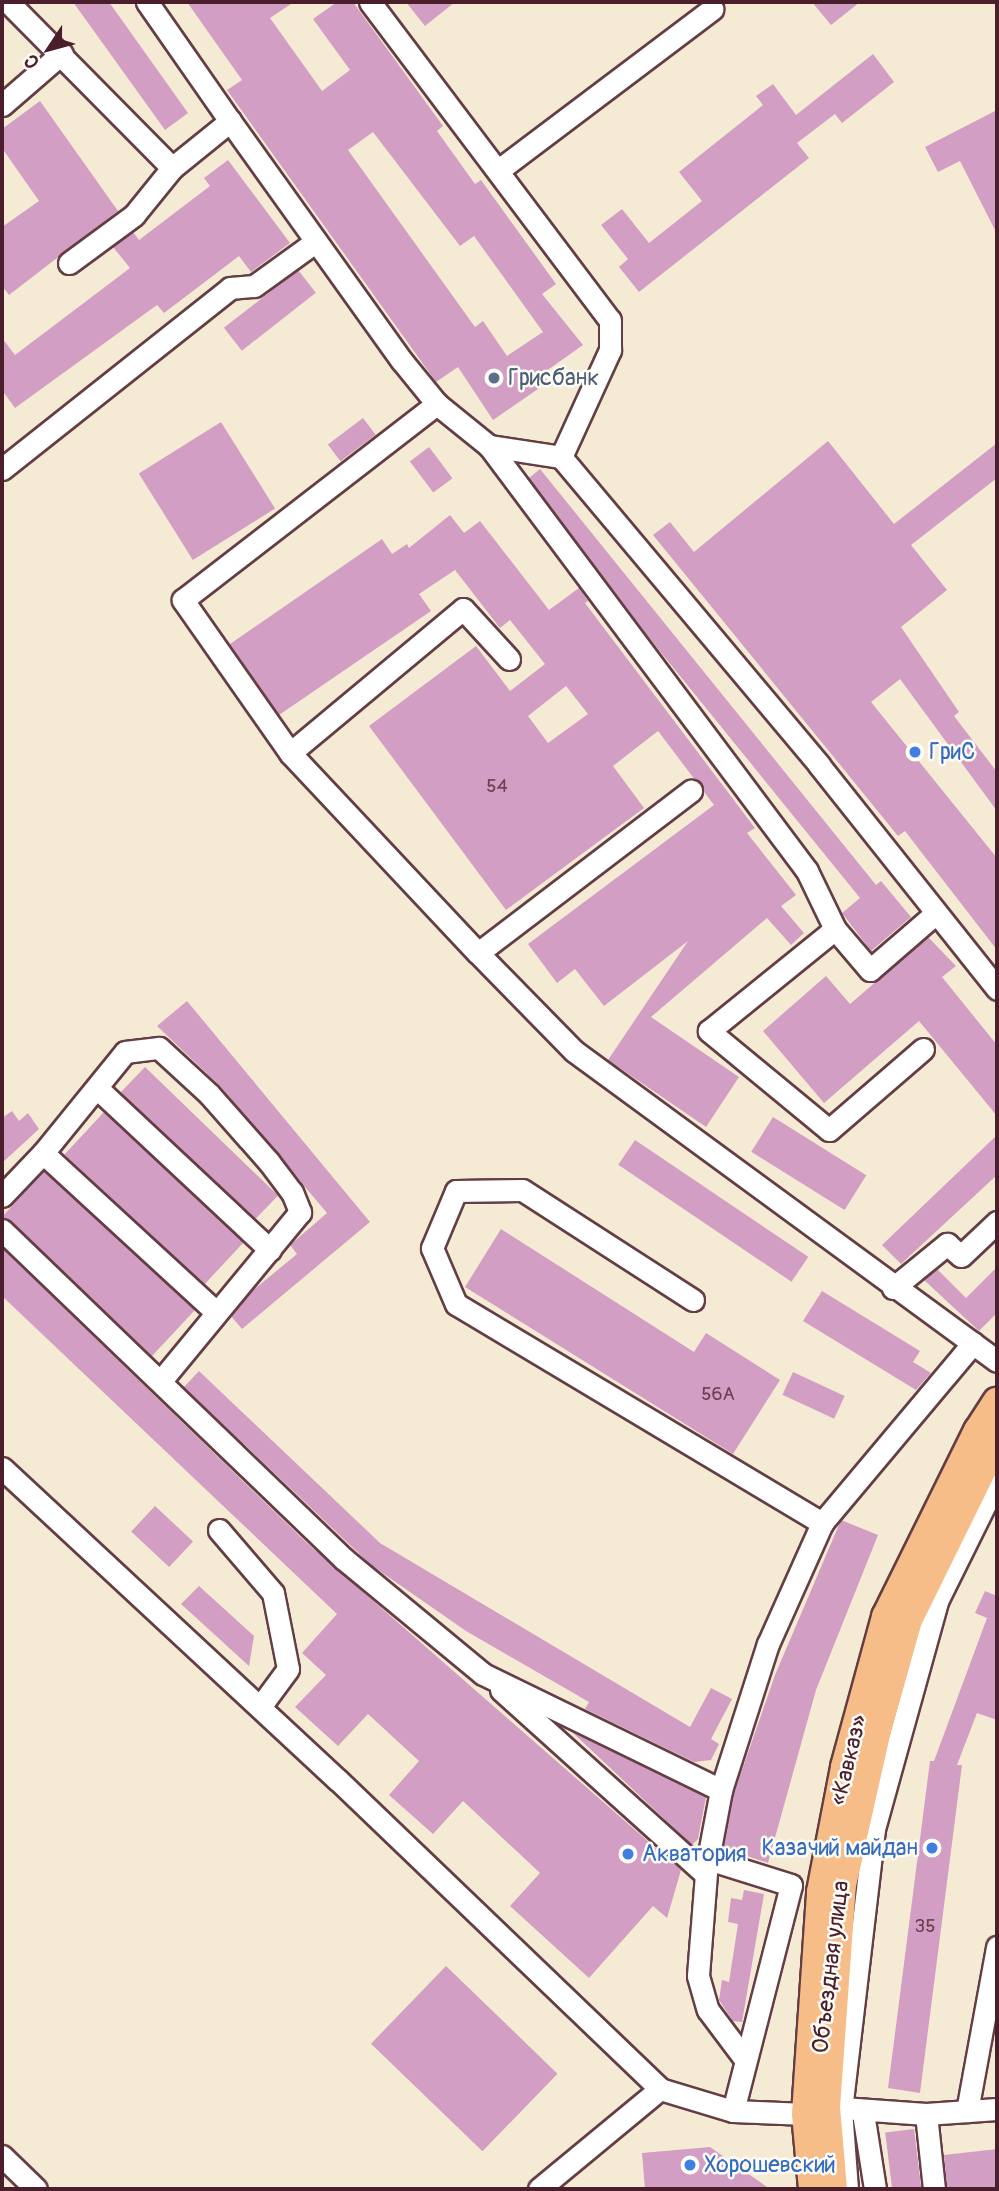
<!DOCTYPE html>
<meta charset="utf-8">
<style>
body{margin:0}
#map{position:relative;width:999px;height:2191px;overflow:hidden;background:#f5ebd5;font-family:Pangolin,sans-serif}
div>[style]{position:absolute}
.building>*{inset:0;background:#d39ec3;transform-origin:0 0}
.roads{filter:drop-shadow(2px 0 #643e44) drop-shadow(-2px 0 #643e44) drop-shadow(0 2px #643e44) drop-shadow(0 -2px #643e44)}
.minor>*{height:21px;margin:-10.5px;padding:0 10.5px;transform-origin:10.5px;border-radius:10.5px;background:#fff}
.major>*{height:28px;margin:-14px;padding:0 14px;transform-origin:14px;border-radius:14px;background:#f7bd88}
.dots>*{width:19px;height:19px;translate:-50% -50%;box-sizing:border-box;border:4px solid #fdfcf7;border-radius:50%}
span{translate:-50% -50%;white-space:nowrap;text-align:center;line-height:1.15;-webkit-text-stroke:5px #fdfcf7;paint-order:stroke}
.number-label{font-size:19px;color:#6c3f51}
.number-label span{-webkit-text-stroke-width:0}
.service-label{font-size:23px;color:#4e5e75}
.left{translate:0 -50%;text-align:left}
.shop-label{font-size:23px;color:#366cbe}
.right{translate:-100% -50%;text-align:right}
.street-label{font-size:23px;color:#4a1f2b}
.frame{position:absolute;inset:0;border:4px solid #4a1f2b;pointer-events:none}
.north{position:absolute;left:14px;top:14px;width:70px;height:70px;-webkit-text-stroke:5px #fdfcf7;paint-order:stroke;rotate:234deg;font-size:19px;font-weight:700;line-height:28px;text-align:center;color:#4a1f2b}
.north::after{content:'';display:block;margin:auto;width:24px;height:32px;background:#4a1f2b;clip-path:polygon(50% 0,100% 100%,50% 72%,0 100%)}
</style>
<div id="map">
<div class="building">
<i style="clip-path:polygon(73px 2px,109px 2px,188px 113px,165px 130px)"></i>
<i style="clip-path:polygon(evenodd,187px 2px,294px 2px,270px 18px,322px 91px,350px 70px,313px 19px,337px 2px,353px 2px,443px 126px,437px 131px,475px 184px,481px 180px,556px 284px,542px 294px,583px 345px,542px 374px,548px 382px,493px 420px,458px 367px,436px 382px,227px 90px,242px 80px,187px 2px,373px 132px,460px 246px,474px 236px,543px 332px,507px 356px,483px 321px,475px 327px,348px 150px,373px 132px)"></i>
<i style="clip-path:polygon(406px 2px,455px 2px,425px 26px)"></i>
<i style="clip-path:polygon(812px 2px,860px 2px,831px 25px)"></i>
<i style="clip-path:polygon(873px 54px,894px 82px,842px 123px,835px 114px,797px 143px,809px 158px,639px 292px,619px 267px,628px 259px,601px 225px,622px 209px,649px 243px,702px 201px,679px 172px,763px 105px,756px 96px,773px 84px,796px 115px)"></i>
<i style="clip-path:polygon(40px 101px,118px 211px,9px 295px,2px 286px,2px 227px,39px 201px,2px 148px,2px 129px)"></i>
<i style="clip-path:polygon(997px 110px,997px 234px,960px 161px,938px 172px,925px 147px)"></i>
<i style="clip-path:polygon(228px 160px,290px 243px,251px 272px,239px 256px,164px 313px,157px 305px,15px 408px,2px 390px,2px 338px,15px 355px,130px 268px,113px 247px,133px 232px,139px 240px,210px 186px,204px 178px)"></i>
<i style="left:298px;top:270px;width:29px;height:94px;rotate:52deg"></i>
<i style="left:363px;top:418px;width:21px;height:44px;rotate:53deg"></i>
<i style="left:221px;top:422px;width:102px;height:97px;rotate:58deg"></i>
<i style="clip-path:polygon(828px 441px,894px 524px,997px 443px,997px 478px,911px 545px,947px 590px,901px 627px,959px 712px,954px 716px,997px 772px,997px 811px,900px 679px,871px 702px,997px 858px,997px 950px,905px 831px,898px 836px,653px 535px,670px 522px,694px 552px)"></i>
<i style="left:429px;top:447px;width:39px;height:24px;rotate:53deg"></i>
<i style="clip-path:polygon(540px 469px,876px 885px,881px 881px,911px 917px,871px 951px,842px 913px,860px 898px,650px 639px,529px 478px)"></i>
<i style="clip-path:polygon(evenodd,450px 515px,464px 533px,480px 521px,549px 610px,579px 588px,588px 601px,585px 603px,755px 828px,747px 833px,796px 895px,781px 906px,804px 933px,791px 945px,767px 918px,651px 1017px,739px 1077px,706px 1127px,608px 1060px,688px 941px,604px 1006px,575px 969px,557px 983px,528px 944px,714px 805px,658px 731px,613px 766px,644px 808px,506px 910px,369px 726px,476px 646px,510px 691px,545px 664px,510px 620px,500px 628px,455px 570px,419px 594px,431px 611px,279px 715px,230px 644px,382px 539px,392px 554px,407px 544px,409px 548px,450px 515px,566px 686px,588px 714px,548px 743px,528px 716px,566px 686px)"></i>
<i style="clip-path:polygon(928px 937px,956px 966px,942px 977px,997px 1045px,997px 1116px,919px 1021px,824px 1103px,763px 1031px,826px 976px,850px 1004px)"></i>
<i style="clip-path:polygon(187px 1001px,370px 1222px,242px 1329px,231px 1316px,251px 1292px,297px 1254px,290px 1245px,327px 1213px,219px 1085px,157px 1026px)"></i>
<i style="left:145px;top:1067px;width:185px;height:35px;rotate:44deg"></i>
<i style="clip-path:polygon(12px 1111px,19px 1121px,28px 1113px,39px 1129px,2px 1163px,2px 1118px)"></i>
<i style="left:104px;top:1112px;width:191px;height:58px;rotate:43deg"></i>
<i style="left:773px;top:1117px;width:110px;height:41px;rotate:32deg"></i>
<i style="clip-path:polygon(997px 1135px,997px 1175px,901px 1264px,882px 1245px)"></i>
<i style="left:635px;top:1140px;width:209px;height:30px;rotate:34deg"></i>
<i style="clip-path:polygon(44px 1171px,195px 1310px,152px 1356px,11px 1221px,2px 1217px)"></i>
<i style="clip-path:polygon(501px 1229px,694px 1352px,706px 1333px,780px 1380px,733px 1454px,465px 1287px)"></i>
<i style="clip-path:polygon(2px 1248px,307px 1543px,681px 1870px,667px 1918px,653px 1906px,589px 1978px,510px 1906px,540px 1873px,463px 1801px,433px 1834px,389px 1795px,419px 1761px,368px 1714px,338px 1746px,295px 1707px,326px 1675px,302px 1653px,337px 1614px,2px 1296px)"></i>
<i style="clip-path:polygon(997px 1267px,997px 1313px,979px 1331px,924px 1280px,937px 1269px,966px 1298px)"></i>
<i style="clip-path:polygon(822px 1291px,920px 1351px,913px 1362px,931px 1373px,916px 1390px,803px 1321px)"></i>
<i style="clip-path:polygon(199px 1371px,380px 1543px,690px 1727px,711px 1688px,732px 1699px,711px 1739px,719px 1744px,711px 1760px,694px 1762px,585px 1709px,589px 1702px,466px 1631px,371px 1565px,184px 1387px)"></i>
<i style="left:793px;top:1372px;width:57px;height:25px;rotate:25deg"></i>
<i style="left:155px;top:1506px;width:52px;height:35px;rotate:43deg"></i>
<i style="clip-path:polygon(841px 1520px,878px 1535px,816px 1690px,768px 1863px,723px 1848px,734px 1793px,775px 1675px)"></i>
<i style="clip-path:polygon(199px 1586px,254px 1636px,249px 1666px,181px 1604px)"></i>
<i style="clip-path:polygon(985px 1591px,997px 1596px,997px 1720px,977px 1713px,957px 1765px,962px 1765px,920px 2093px,888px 2088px,930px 1761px,934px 1761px,987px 1618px,975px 1613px)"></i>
<i style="clip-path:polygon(572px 1732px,706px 1797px,698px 1839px,692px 1845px)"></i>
<i style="clip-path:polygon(744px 1890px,764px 1894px,742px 2022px,733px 2021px,719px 2000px,722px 1980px,729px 1982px,738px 1924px,728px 1922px,731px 1898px,742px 1900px)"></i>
<i style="left:446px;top:1966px;width:155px;height:108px;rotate:44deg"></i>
<i style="left:914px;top:2129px;width:60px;height:29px;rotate:83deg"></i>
<i style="clip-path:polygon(710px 2147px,770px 2189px,645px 2189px,642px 2153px)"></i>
<i style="clip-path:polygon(997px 2149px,997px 2189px,947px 2189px,944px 2155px)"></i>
</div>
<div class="roads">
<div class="minor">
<i style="left:8px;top:2px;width:233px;rotate:45.3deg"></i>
<i style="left:147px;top:2px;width:145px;rotate:55.1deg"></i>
<i style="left:370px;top:2px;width:398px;rotate:53deg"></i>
<i style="left:610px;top:320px;width:30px;rotate:90deg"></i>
<i style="left:610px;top:350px;width:118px;rotate:114.6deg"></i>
<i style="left:561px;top:457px;width:402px;rotate:50deg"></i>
<i style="left:819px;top:765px;width:286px;rotate:51.5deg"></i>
<i style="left:2px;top:105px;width:79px;rotate:-40.9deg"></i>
<i style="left:500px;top:169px;width:266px;rotate:-37deg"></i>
<i style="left:69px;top:263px;width:81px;rotate:-36.4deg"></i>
<i style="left:134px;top:215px;width:60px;rotate:-51deg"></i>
<i style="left:172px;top:168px;width:75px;rotate:-39deg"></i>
<i style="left:230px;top:121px;width:295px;rotate:54.4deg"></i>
<i style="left:402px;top:361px;width:55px;rotate:50.9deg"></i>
<i style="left:437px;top:404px;width:67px;rotate:38.9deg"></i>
<i style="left:561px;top:457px;width:73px;rotate:-171.3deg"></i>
<i style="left:489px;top:446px;width:531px;rotate:53.19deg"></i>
<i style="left:807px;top:871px;width:64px;rotate:64.2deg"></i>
<i style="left:2px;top:469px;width:291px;rotate:-38.4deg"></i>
<i style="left:230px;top:288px;width:24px;rotate:-5deg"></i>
<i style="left:254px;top:286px;width:75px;rotate:-35.8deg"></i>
<i style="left:509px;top:659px;width:68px;rotate:-132.6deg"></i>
<i style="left:463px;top:609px;width:225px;rotate:140.2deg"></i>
<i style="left:290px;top:753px;width:274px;rotate:46.8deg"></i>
<i style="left:478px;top:953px;width:268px;rotate:-37.3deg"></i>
<i style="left:290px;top:753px;width:187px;rotate:-125deg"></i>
<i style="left:183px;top:600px;width:321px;rotate:-37.7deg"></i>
<i style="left:478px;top:953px;width:137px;rotate:45.6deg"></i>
<i style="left:574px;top:1051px;width:524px;rotate:36.24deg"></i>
<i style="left:923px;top:1049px;width:124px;rotate:139.2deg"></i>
<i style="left:829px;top:1130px;width:156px;rotate:-140.5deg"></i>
<i style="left:709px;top:1031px;width:162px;rotate:-39deg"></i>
<i style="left:835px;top:929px;width:54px;rotate:49.5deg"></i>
<i style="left:870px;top:970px;width:87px;rotate:-40.8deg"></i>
<i style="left:97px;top:1088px;width:237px;rotate:43.1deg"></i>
<i style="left:43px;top:1153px;width:235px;rotate:42.6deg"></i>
<i style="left:2px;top:1196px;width:59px;rotate:-46.4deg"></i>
<i style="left:43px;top:1153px;width:130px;rotate:-50.9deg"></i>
<i style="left:125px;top:1052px;width:34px;rotate:-7deg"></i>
<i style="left:159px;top:1048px;width:68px;rotate:42.6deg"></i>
<i style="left:209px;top:1094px;width:91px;rotate:48.6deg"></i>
<i style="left:269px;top:1162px;width:38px;rotate:53deg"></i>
<i style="left:292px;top:1192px;width:22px;rotate:68deg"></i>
<i style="left:300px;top:1212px;width:220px;rotate:129.5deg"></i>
<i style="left:2px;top:1230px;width:475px;rotate:43.9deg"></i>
<i style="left:344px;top:1559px;width:180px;rotate:39.6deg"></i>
<i style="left:483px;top:1674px;width:265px;rotate:26deg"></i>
<i style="left:893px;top:1288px;width:70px;rotate:-39.2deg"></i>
<i style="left:947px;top:1244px;width:18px;rotate:41deg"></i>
<i style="left:961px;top:1256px;width:50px;rotate:-43.4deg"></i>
<i style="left:693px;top:1300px;width:203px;rotate:-147.2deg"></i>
<i style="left:522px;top:1190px;width:66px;rotate:179.1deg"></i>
<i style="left:456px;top:1191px;width:62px;rotate:112.8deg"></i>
<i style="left:432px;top:1248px;width:61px;rotate:66.8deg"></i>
<i style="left:456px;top:1304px;width:427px;rotate:30.9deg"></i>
<i style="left:822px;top:1523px;width:235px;rotate:-50deg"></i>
<i style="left:2px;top:1468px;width:459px;rotate:42.9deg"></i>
<i style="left:338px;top:1780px;width:446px;rotate:43.8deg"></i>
<i style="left:660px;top:2089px;width:76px;rotate:16.8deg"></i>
<i style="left:733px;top:2111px;width:73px;rotate:2.4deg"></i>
<i style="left:219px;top:1530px;width:83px;rotate:49.4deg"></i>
<i style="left:273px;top:1593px;width:77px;rotate:78.8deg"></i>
<i style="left:288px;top:1669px;width:47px;rotate:126.4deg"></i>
<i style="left:501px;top:1690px;width:275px;rotate:42deg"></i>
<i style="left:707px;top:1861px;width:115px;rotate:94.5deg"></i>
<i style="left:698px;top:1976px;width:35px;rotate:74deg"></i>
<i style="left:708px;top:2010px;width:60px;rotate:53.1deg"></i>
<i style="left:829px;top:2107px;width:97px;rotate:4.1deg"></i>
<i style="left:926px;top:2114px;width:71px;rotate:-4deg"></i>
<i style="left:733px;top:2111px;width:233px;rotate:-75.6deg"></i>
<i style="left:791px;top:1885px;width:87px;rotate:-162.6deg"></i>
<i style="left:708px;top:1859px;width:70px;rotate:-79.3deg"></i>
<i style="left:721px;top:1790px;width:153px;rotate:-72.2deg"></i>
<i style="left:768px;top:1644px;width:133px;rotate:-65.9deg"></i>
<i style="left:967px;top:2111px;width:167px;rotate:-79.6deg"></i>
<i style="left:863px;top:2113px;width:77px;rotate:81deg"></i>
<i style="left:926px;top:2114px;width:75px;rotate:83.9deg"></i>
<i style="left:2px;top:2156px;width:47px;rotate:44.1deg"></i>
<i style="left:539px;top:2189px;width:157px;rotate:-39.6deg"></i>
<i style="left:847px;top:2189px;width:79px;rotate:-94.3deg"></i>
<i style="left:841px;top:2110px;width:283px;rotate:-83.3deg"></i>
<i style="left:874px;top:1829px;width:239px;rotate:-74.5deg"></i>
<i style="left:938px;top:1599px;width:133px;rotate:-63.6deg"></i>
</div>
<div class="major">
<i style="left:813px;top:2189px;width:75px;rotate:-95.3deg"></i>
<i style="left:806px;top:2114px;width:223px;rotate:-86.1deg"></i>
<i style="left:821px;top:1892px;width:127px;rotate:-79.1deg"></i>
<i style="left:845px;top:1767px;width:156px;rotate:-74.7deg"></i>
<i style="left:886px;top:1617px;width:208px;rotate:-63.7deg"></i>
<i style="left:978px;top:1431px;width:35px;rotate:-57deg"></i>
<i style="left:833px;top:2189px;width:82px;rotate:-94.9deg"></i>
<i style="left:826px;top:2107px;width:223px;rotate:-85.9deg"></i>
<i style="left:842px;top:1885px;width:159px;rotate:-77.3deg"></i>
<i style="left:877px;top:1730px;width:114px;rotate:-74.3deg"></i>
<i style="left:908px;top:1620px;width:202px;rotate:-63.8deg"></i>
</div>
</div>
<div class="dots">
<i style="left:494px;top:378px;background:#5c6f8a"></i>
<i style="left:915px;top:752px;background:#3f7fe0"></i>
<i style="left:932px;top:1848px;background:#3f7fe0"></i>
<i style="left:628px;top:1854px;background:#3f7fe0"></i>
<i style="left:690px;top:2165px;background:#3f7fe0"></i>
</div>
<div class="number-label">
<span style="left:497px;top:787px">54</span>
<span style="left:718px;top:1395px">56А</span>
<span style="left:925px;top:1927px">35</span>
</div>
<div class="service-label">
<span class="left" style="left:508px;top:378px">Грисбанк</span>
</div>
<div class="shop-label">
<span class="left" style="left:929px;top:752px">ГриС</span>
<span class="right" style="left:918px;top:1848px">Казачий майдан</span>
<span class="left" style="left:642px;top:1854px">Акватория</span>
<span class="left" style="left:704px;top:2165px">Хорошевский</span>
</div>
<div class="street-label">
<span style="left:849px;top:1760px;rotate:-76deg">«Кавказ»</span>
<span style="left:831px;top:1967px;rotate:-83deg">Объездная улица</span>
</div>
<div class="frame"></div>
<div class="north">С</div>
</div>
